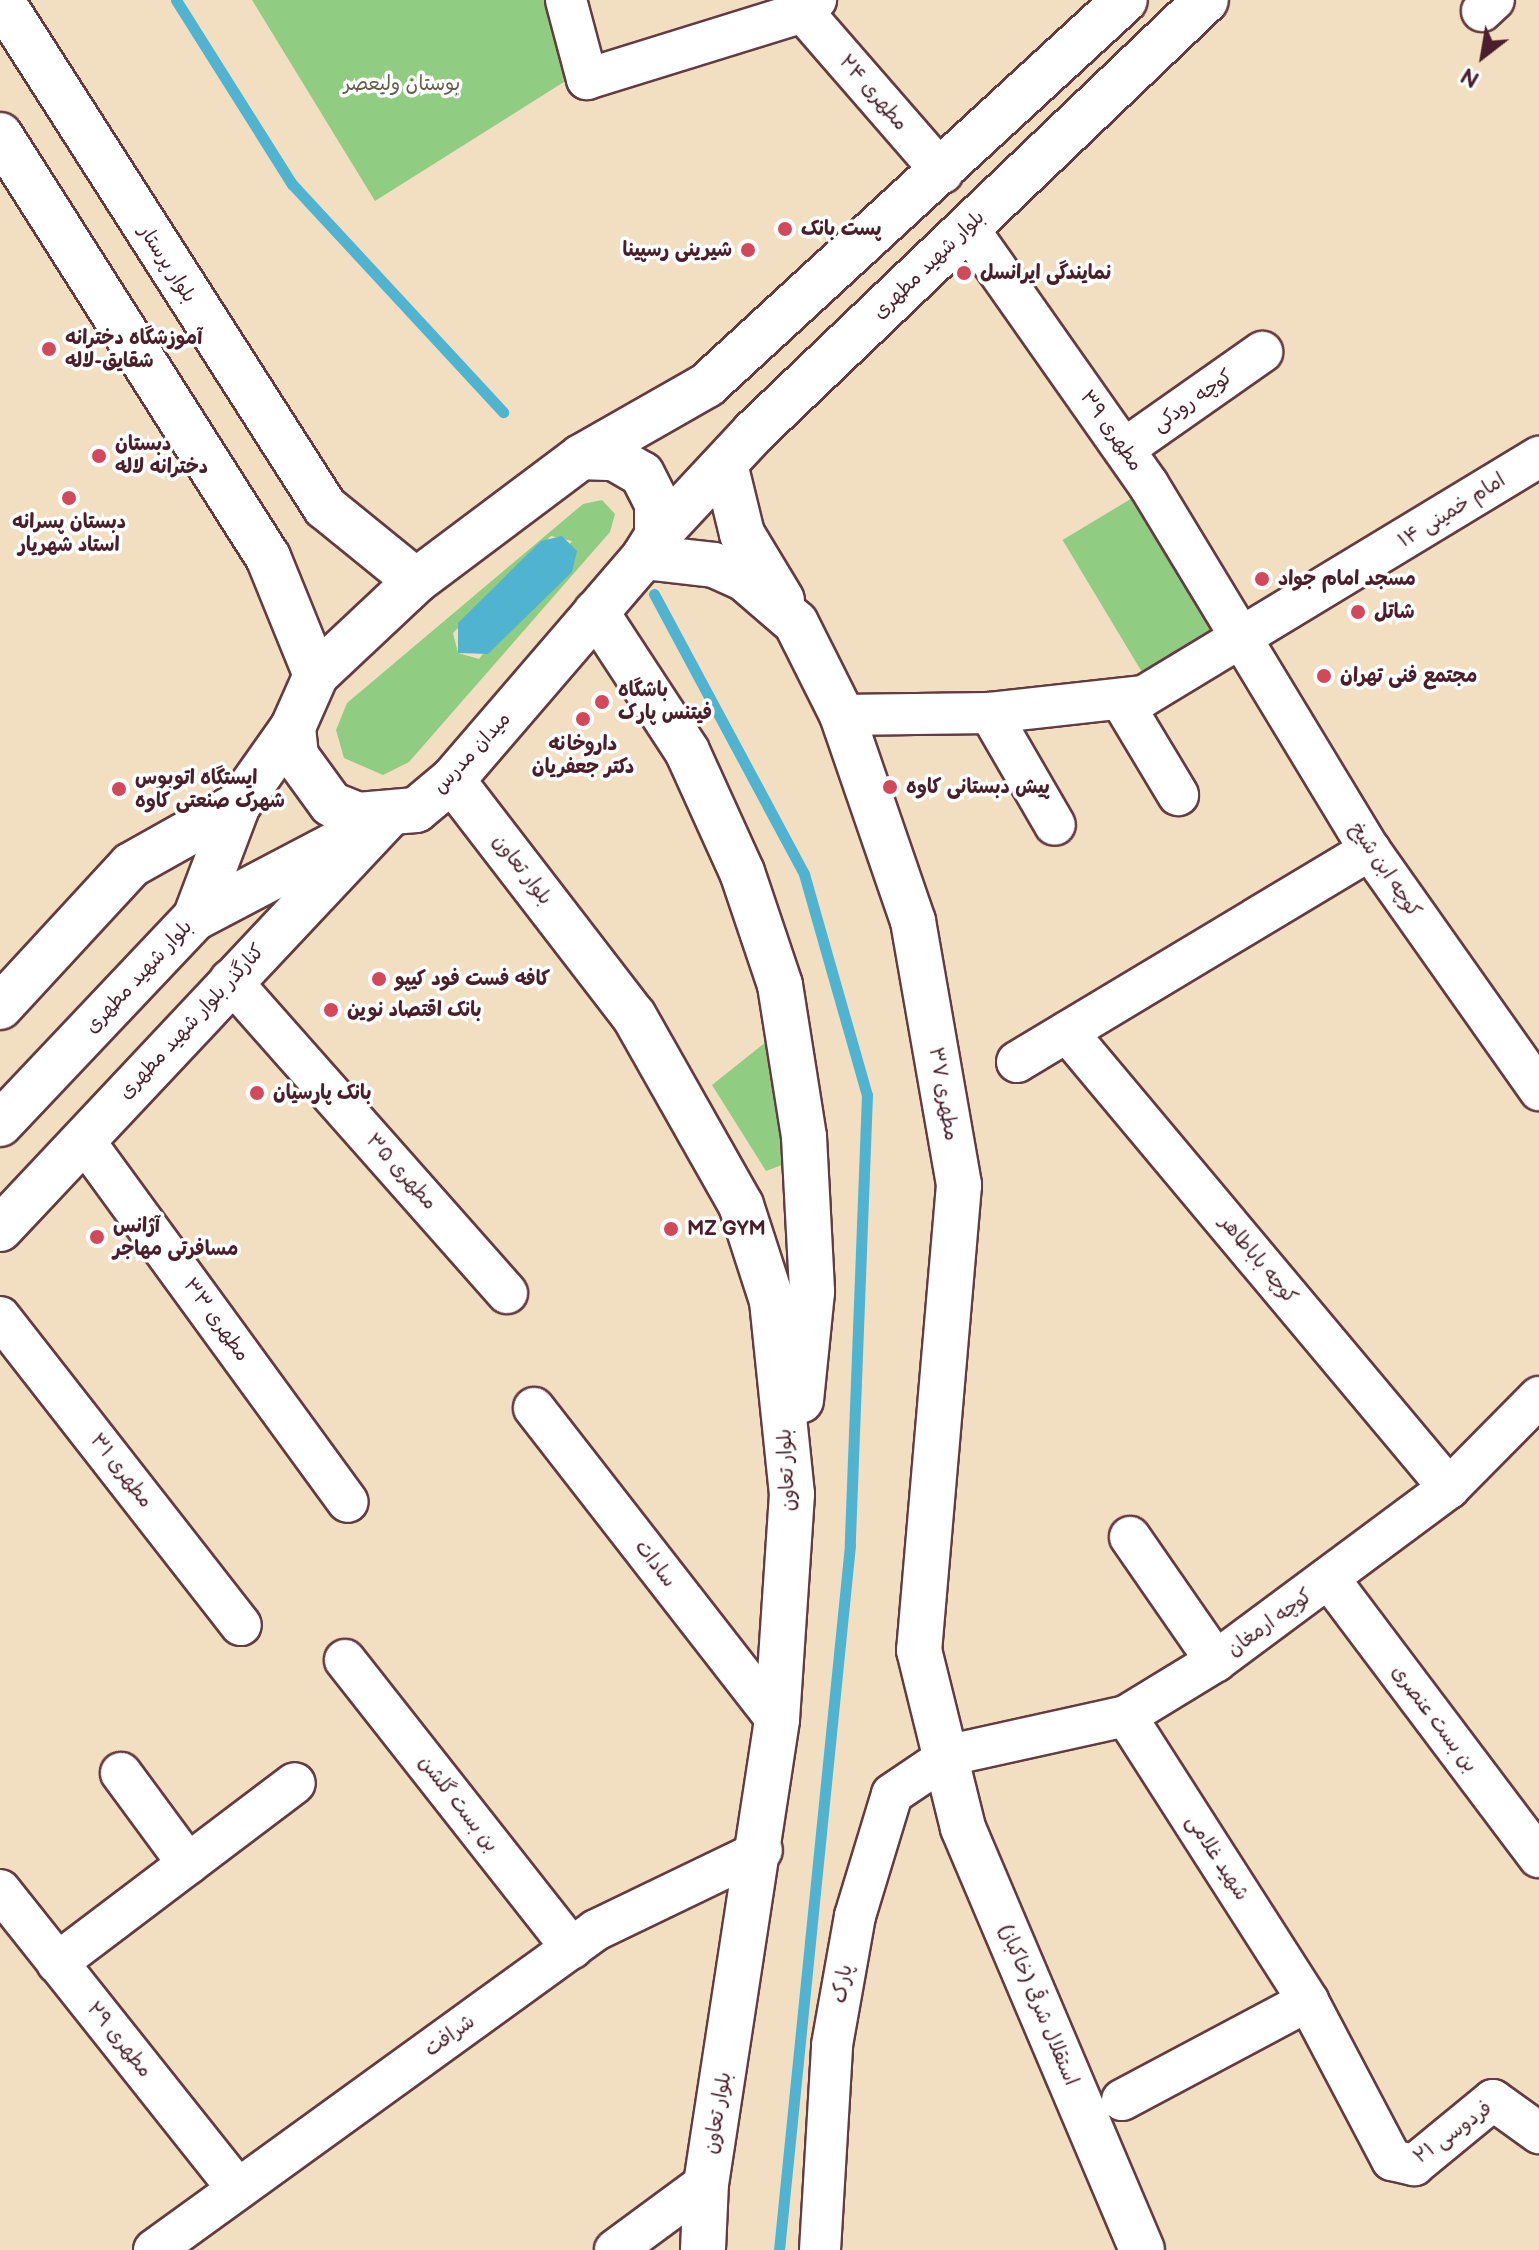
<!DOCTYPE html>
<meta charset="utf-8">
<style>
body{margin:0}
#map{position:relative;width:1539px;height:2250px;overflow:hidden;background:#f2dfc1;font-family:"Balsamiq Sans","Playpen Sans Arabic",sans-serif}
div>[style]{position:absolute}
.green>*{inset:0;background:#90cc81;transform-origin:0 0}
.water>*{inset:0;background:#50b3cf}
.stream>*{height:11px;margin:-5.5px;padding:0 5.5px;transform-origin:5.5px;border-radius:5.5px;background:#50b3cf}
.roads{filter:drop-shadow(2px 0 #633c42) drop-shadow(-2px 0 #633c42) drop-shadow(0 2px #633c42) drop-shadow(0 -2px #633c42)}
.street>*{height:40px;margin:-20px;padding:0 20px;transform-origin:20px;border-radius:20px;background:#fff}
.secondary>*{height:44px;margin:-22px;padding:0 22px;transform-origin:22px;border-radius:22px;background:#fff}
.dots>*{width:22px;height:22px;translate:-50% -50%;box-sizing:border-box;border:4px solid #fff;border-radius:50%}
span{translate:-50% -50%;white-space:nowrap;text-align:center;line-height:1.15;-webkit-text-stroke:7px #fff;paint-order:stroke}
.park-label{font-size:20px;color:#625c49}
.street-label{font-size:20px;color:#4a1f2b}
.poi-label{font-size:20px;color:#4a1f2b;font-weight:700}
.left{translate:0 -50%;text-align:left}
.right{translate:-100% -50%;text-align:right}
.north{position:absolute;left:1443px;top:16px;width:80px;height:80px;-webkit-text-stroke:6px #fff;paint-order:stroke;rotate:211deg;font-size:22px;font-weight:700;line-height:32px;text-align:center;color:#4a1f2b}
.north::after{content:'';display:block;margin:auto;width:28px;height:36px;background:#4a1f2b;clip-path:polygon(50% 0,100% 100%,50% 72%,0 100%)}
</style>
<div id="map">
<div class="green">
<i style="clip-path:polygon(252px 0,553px 0,575px 75px,375px 201px)"></i>
<i style="left:1144px;top:491px;width:173px;height:95px;rotate:59deg"></i>
<i style="clip-path:polygon(evenodd,602px 500px,615px 514px,610px 532px,409px 762px,383px 775px,344px 758px,336px 730px,347px 703px,583px 504px,602px 500px,551px 536px,572px 541px,479px 659px,458px 653px,453px 633px,551px 536px)"></i>
<i style="clip-path:polygon(776px 1034px,787px 1163px,766px 1171px,712px 1085px)"></i>
</div>
<div class="water">
<i style="clip-path:polygon(562px 536px,577px 551px,572px 572px,488px 654px,458px 653px,458px 623px,541px 541px)"></i>
</div>
<div class="stream">
<i style="left:176px;top:0;width:218px;rotate:57.8deg"></i>
<i style="left:292px;top:184px;width:311px;rotate:47.2deg"></i>
<i style="left:654px;top:594px;width:318px;rotate:61.8deg"></i>
<i style="left:804px;top:874px;width:230px;rotate:74.1deg"></i>
<i style="left:867px;top:1095px;width:450px;rotate:92.2deg"></i>
<i style="left:850px;top:1545px;width:709px;rotate:95.75deg"></i>
</div>
<div class="roads">
<div class="street">
<i style="left:566px;top:0;width:82px;rotate:75.1deg"></i>
<i style="left:587px;top:79px;width:226px;rotate:-17.2deg"></i>
<i style="left:803px;top:12px;width:18px;rotate:-43deg"></i>
<i style="left:1482px;top:11px;width:16px;rotate:-43deg"></i>
<i style="left:803px;top:12px;width:213px;rotate:49deg"></i>
<i style="left:968px;top:228px;width:313px;rotate:54.9deg"></i>
<i style="left:1148px;top:484px;width:428px;rotate:58.8deg"></i>
<i style="left:1370px;top:850px;width:294px;rotate:54.8deg"></i>
<i style="left:1124px;top:449px;width:169px;rotate:-35.1deg"></i>
<i style="left:1121px;top:700px;width:111px;rotate:59deg"></i>
<i style="left:990px;top:713px;width:129px;rotate:59.9deg"></i>
<i style="left:842px;top:715px;width:148px;rotate:-0.8deg"></i>
<i style="left:990px;top:713px;width:155px;rotate:-6.3deg"></i>
<i style="left:1144px;top:696px;width:462px;rotate:-31.2deg"></i>
<i style="left:230px;top:980px;width:418px;rotate:48.5deg"></i>
<i style="left:1067px;top:1032px;width:595px;rotate:50.05deg"></i>
<i style="left:1017px;top:1062px;width:412px;rotate:-31deg"></i>
<i style="left:83px;top:1139px;width:449px;rotate:53.9deg"></i>
<i style="left:0;top:1317px;width:391px;rotate:52deg"></i>
<i style="left:534px;top:1408px;width:395px;rotate:52.1deg"></i>
<i style="left:1130px;top:1537px;width:151px;rotate:55.3deg"></i>
<i style="left:1330px;top:1580px;width:347px;rotate:53deg"></i>
<i style="left:345px;top:1660px;width:367px;rotate:51.8deg"></i>
<i style="left:1126px;top:1716px;width:338px;rotate:57.4deg"></i>
<i style="left:1308px;top:2001px;width:180px;rotate:62.2deg"></i>
<i style="left:1392px;top:2160px;width:23px;rotate:13deg"></i>
<i style="left:1414px;top:2165px;width:102px;rotate:-39.4deg"></i>
<i style="left:1493px;top:2100px;width:57px;rotate:35.7deg"></i>
<i style="left:121px;top:1773px;width:113px;rotate:53.6deg"></i>
<i style="left:0;top:1890px;width:382px;rotate:51.5deg"></i>
<i style="left:57px;top:1963px;width:298px;rotate:-37.1deg"></i>
<i style="left:1122px;top:2100px;width:211px;rotate:-28deg"></i>
<i style="left:154px;top:2250px;width:546px;rotate:-35.9deg"></i>
<i style="left:596px;top:1930px;width:184px;rotate:-25.7deg"></i>
<i style="left:615px;top:2250px;width:113px;rotate:-36.4deg"></i>
<i style="left:820px;top:2250px;width:205px;rotate:-86.6deg"></i>
<i style="left:832px;top:2045px;width:131px;rotate:-79.9deg"></i>
<i style="left:855px;top:1916px;width:127px;rotate:-73.1deg"></i>
<i style="left:892px;top:1794px;width:70px;rotate:-33.9deg"></i>
<i style="left:950px;top:1755px;width:180px;rotate:-12.5deg"></i>
<i style="left:1126px;top:1716px;width:105px;rotate:-31.4deg"></i>
<i style="left:1216px;top:1661px;width:290px;rotate:-36.6deg"></i>
<i style="left:1449px;top:1488px;width:128px;rotate:-45.3deg"></i>
</div>
<div class="secondary">
<i style="left:1px;top:0;width:602px;rotate:57.42deg"></i>
<i style="left:325px;top:507px;width:117px;rotate:39.1deg"></i>
<i style="left:0;top:135px;width:500px;rotate:57.6deg"></i>
<i style="left:268px;top:557px;width:127px;rotate:67.9deg"></i>
<i style="left:581px;top:457px;width:33px;rotate:2deg"></i>
<i style="left:614px;top:458px;width:32px;rotate:30deg"></i>
<i style="left:642px;top:474px;width:33px;rotate:63deg"></i>
<i style="left:657px;top:503px;width:33px;rotate:90deg"></i>
<i style="left:657px;top:536px;width:25px;rotate:122deg"></i>
<i style="left:644px;top:557px;width:294px;rotate:130.7deg"></i>
<i style="left:452px;top:780px;width:47px;rotate:140.2deg"></i>
<i style="left:416px;top:810px;width:58px;rotate:175.1deg"></i>
<i style="left:358px;top:815px;width:29px;rotate:-158deg"></i>
<i style="left:331px;top:804px;width:59px;rotate:-126.1deg"></i>
<i style="left:296px;top:756px;width:29px;rotate:-96deg"></i>
<i style="left:293px;top:727px;width:57px;rotate:-66.1deg"></i>
<i style="left:316px;top:675px;width:137px;rotate:-43.2deg"></i>
<i style="left:416px;top:581px;width:206px;rotate:-36.9deg"></i>
<i style="left:581px;top:457px;width:145px;rotate:-29.7deg"></i>
<i style="left:707px;top:385px;width:568px;rotate:-42.65deg"></i>
<i style="left:725px;top:464px;width:72px;rotate:76.3deg"></i>
<i style="left:742px;top:534px;width:77px;rotate:58.8deg"></i>
<i style="left:657px;top:536px;width:142px;rotate:-47deg"></i>
<i style="left:754px;top:432px;width:625px;rotate:-43.7deg"></i>
<i style="left:644px;top:557px;width:70px;rotate:6.5deg"></i>
<i style="left:714px;top:565px;width:34px;rotate:24deg"></i>
<i style="left:745px;top:579px;width:67px;rotate:40.8deg"></i>
<i style="left:796px;top:623px;width:103px;rotate:63.4deg"></i>
<i style="left:842px;top:715px;width:218px;rotate:71deg"></i>
<i style="left:913px;top:921px;width:268px;rotate:80.1deg"></i>
<i style="left:959px;top:1185px;width:467px;rotate:94.9deg"></i>
<i style="left:919px;top:1650px;width:183px;rotate:76.1deg"></i>
<i style="left:963px;top:1828px;width:458px;rotate:67deg"></i>
<i style="left:596px;top:612px;width:166px;rotate:56.8deg"></i>
<i style="left:687px;top:751px;width:133px;rotate:65.6deg"></i>
<i style="left:742px;top:872px;width:119px;rotate:71.4deg"></i>
<i style="left:780px;top:985px;width:154px;rotate:81deg"></i>
<i style="left:804px;top:1137px;width:155px;rotate:87deg"></i>
<i style="left:812px;top:1292px;width:109px;rotate:95.8deg"></i>
<i style="left:452px;top:780px;width:298px;rotate:52.4deg"></i>
<i style="left:634px;top:1016px;width:217px;rotate:60.5deg"></i>
<i style="left:741px;top:1205px;width:101px;rotate:72.1deg"></i>
<i style="left:772px;top:1301px;width:194px;rotate:84.1deg"></i>
<i style="left:792px;top:1494px;width:226px;rotate:93.8deg"></i>
<i style="left:777px;top:1720px;width:468px;rotate:98.7deg"></i>
<i style="left:706px;top:2183px;width:67px;rotate:92.6deg"></i>
<i style="left:195px;top:918px;width:178px;rotate:-27.7deg"></i>
<i style="left:0;top:1007px;width:193px;rotate:-47.3deg"></i>
<i style="left:131px;top:865px;width:123px;rotate:-29.3deg"></i>
<i style="left:0;top:1124px;width:284px;rotate:-46.6deg"></i>
<i style="left:195px;top:918px;width:121px;rotate:-69.2deg"></i>
<i style="left:238px;top:805px;width:95px;rotate:-54.8deg"></i>
<i style="left:0;top:1229px;width:565px;rotate:-46.79deg"></i>
</div>
</div>
<div class="dots">
<i style="left:785px;top:229px;background:#d1495b"></i>
<i style="left:748px;top:250px;background:#d1495b"></i>
<i style="left:964px;top:273px;background:#d1495b"></i>
<i style="left:49px;top:349px;background:#d1495b"></i>
<i style="left:99px;top:456px;background:#d1495b"></i>
<i style="left:69px;top:498px;background:#d1495b"></i>
<i style="left:1262px;top:579px;background:#d1495b"></i>
<i style="left:1358px;top:612px;background:#d1495b"></i>
<i style="left:1324px;top:676px;background:#d1495b"></i>
<i style="left:602px;top:702px;background:#d1495b"></i>
<i style="left:583px;top:719px;background:#d1495b"></i>
<i style="left:890px;top:787px;background:#d1495b"></i>
<i style="left:119px;top:789px;background:#d1495b"></i>
<i style="left:379px;top:979px;background:#d1495b"></i>
<i style="left:331px;top:1010px;background:#d1495b"></i>
<i style="left:257px;top:1093px;background:#d1495b"></i>
<i style="left:671px;top:1229px;background:#d1495b"></i>
<i style="left:97px;top:1237px;background:#d1495b"></i>
</div>
<div class="park-label">
<span style="left:402px;top:84px">بوستان ولیعصر</span>
</div>
<div class="street-label">
<span style="left:873px;top:93px;rotate:49deg">مطهری ۲۴</span>
<span style="left:167px;top:264px;rotate:57deg">بلوار پرستار</span>
<span style="left:929px;top:265px;rotate:-44deg">بلوار شهید مطهری</span>
<span style="left:1193px;top:401px;rotate:-35deg">کوچه رودکی</span>
<span style="left:1111px;top:431px;rotate:55deg">مطهری ۳۹</span>
<span style="left:1452px;top:511px;rotate:-32deg">امام خمینی ۱۴</span>
<span style="left:472px;top:753px;rotate:-47deg">میدان مدرس</span>
<span style="left:522px;top:870px;rotate:52deg">بلوار تعاون</span>
<span style="left:1385px;top:870px;rotate:56deg">کوچه ابن شیخ</span>
<span style="left:139px;top:977px;rotate:-47deg">بلوار شهید مطهری</span>
<span style="left:192px;top:1022px;rotate:-47deg">کنارگذر بلوار شهید مطهری</span>
<span style="left:943px;top:1094px;rotate:80deg">مطهری ۳۷</span>
<span style="left:401px;top:1172px;rotate:48deg">مطهری ۳۵</span>
<span style="left:1258px;top:1260px;rotate:50deg">کوچه باباطاهر</span>
<span style="left:216px;top:1320px;rotate:54deg">مطهری ۳۳</span>
<span style="left:787px;top:1470px;rotate:-93deg">بلوار تعاون</span>
<span style="left:121px;top:1471px;rotate:52deg">مطهری ۳۱</span>
<span style="left:655px;top:1564px;rotate:52deg">سادات</span>
<span style="left:1270px;top:1623px;rotate:-36deg">کوچه ارمغان</span>
<span style="left:1434px;top:1719px;rotate:53deg">بن بست عنصری</span>
<span style="left:458px;top:1804px;rotate:52deg">بن بست گلشن</span>
<span style="left:1217px;top:1858px;rotate:57deg">شهید غلامی</span>
<span style="left:843px;top:1984px;rotate:-80deg">پارک</span>
<span style="left:1038px;top:2005px;rotate:67deg">استقلال شرقی (خاکباز)</span>
<span style="left:450px;top:2036px;rotate:-36deg">شرافت</span>
<span style="left:119px;top:2040px;rotate:51deg">مطهری ۲۹</span>
<span style="left:718px;top:2113px;rotate:-80deg">بلوار تعاون</span>
<span style="left:1453px;top:2133px;rotate:-36deg">فردوسی ۲۱</span>
</div>
<div class="poi-label">
<span class="left" style="left:801px;top:229px">پست بانک</span>
<span class="right" style="left:732px;top:250px">شیرینی رسپینا</span>
<span class="left" style="left:980px;top:273px">نمایندگی ایرانسل</span>
<span class="left" style="left:65px;top:350px">آموزشگاه دخترانه<br>شقایق-لاله</span>
<span class="left" style="left:115px;top:456px">دبستان<br>دخترانه لاله</span>
<span style="left:69px;top:534px">دبستان پسرانه<br>استاد شهریار</span>
<span class="left" style="left:1278px;top:579px">مسجد امام جواد</span>
<span class="left" style="left:1374px;top:612px">شاتل</span>
<span class="left" style="left:1340px;top:676px">مجتمع فنی تهران</span>
<span class="left" style="left:618px;top:702px">باشگاه<br>فیتنس پارک</span>
<span style="left:583px;top:756px">داروخانه<br>دکتر جعفریان</span>
<span class="left" style="left:135px;top:790px">ایستگاه اتوبوس<br>شهرک صنعتی کاوه</span>
<span class="left" style="left:906px;top:787px">پیش دبستانی کاوه</span>
<span class="left" style="left:395px;top:979px">کافه فست فود کیپو</span>
<span class="left" style="left:347px;top:1010px">بانک اقتصاد نوین</span>
<span class="left" style="left:273px;top:1093px">بانک پارسیان</span>
<span class="left" style="left:113px;top:1238px">آژانس<br>مسافرتی مهاجر</span>
<span class="left" style="left:687px;top:1229px">MZ GYM</span>
</div>
<div class="north">N</div>
</div>
